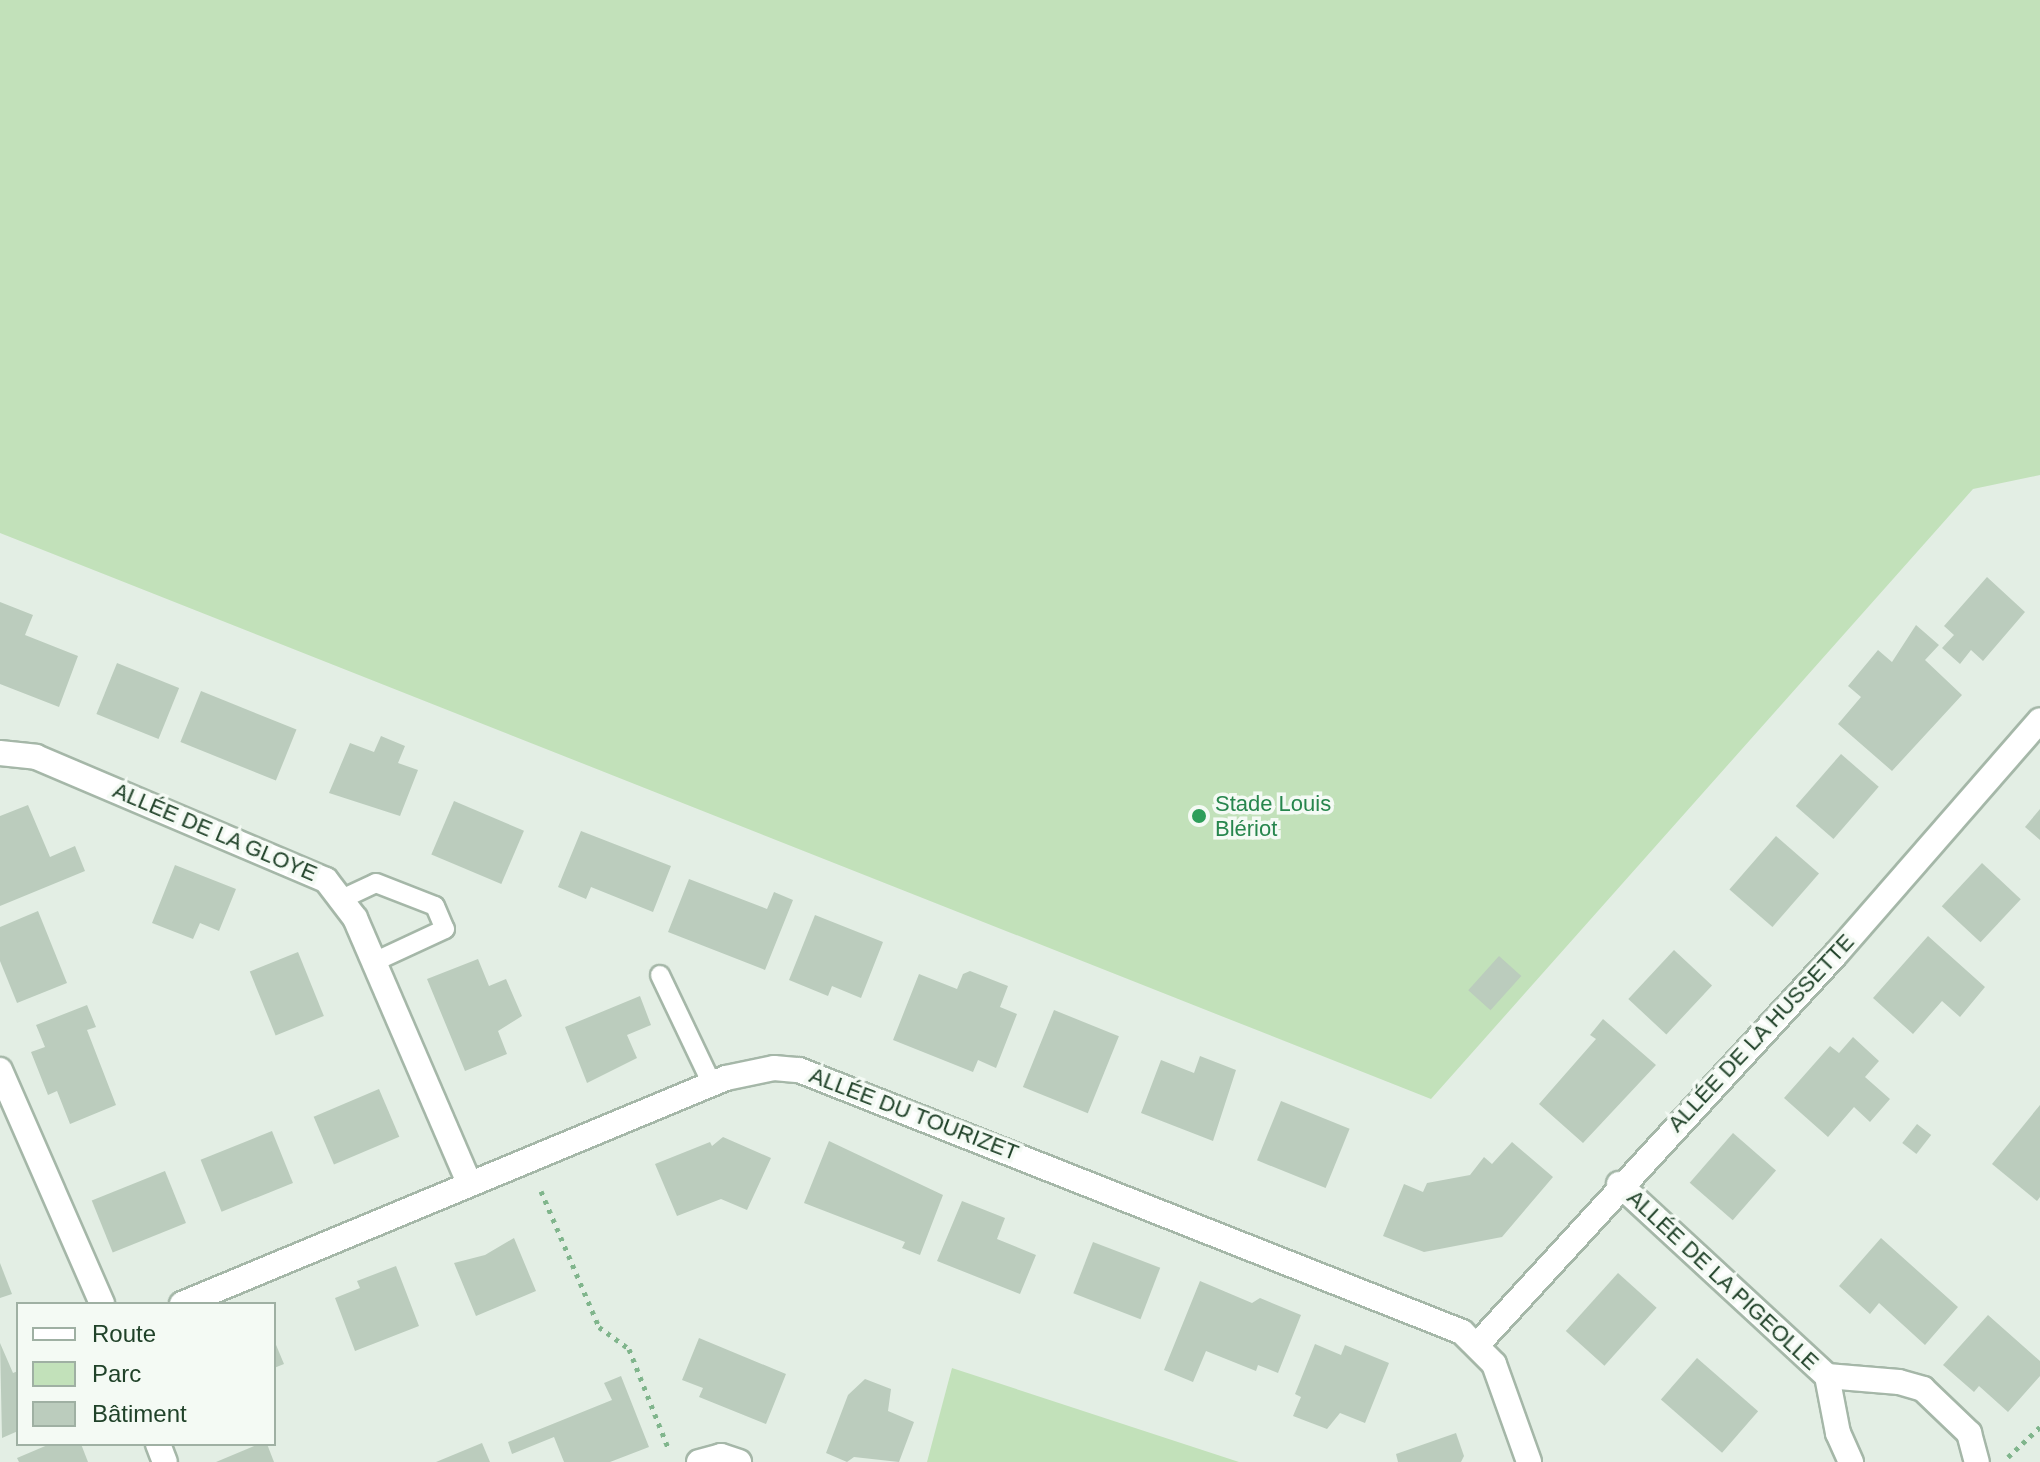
<!DOCTYPE html>
<meta charset="utf-8">
<style>
body{margin:0}
#map{position:relative;width:2040px;height:1462px;overflow:hidden;background:#e3eee4;font-family:Helvetica,sans-serif}
div>[style]{position:absolute}
.green>*{inset:0;background:#c2e1ba}
.building>*{inset:0;background:#bbccbd;transform-origin:0 0}
.path>*{height:5px;margin-top:-2.5px;transform-origin:0;background:repeating-linear-gradient(90deg,#80b58c 0 4px,transparent 0 10px)}
.roads{filter:drop-shadow(2px 0 #a5b7a8) drop-shadow(-2px 0 #a5b7a8) drop-shadow(0 2px #a5b7a8) drop-shadow(0 -2px #a5b7a8)}
.service>*{height:18px;margin:-9px;padding:0 9px;transform-origin:9px;border-radius:9px;background:#fff}
.minor>*{height:24px;margin:-12px;padding:0 12px;transform-origin:12px;border-radius:12px;background:#fff}
.dots>*{width:22px;height:22px;translate:-50% -50%;box-sizing:border-box;border:4px solid #f4faf4;border-radius:50%}
span{translate:-50% -50%;white-space:nowrap;text-align:center;line-height:1.15;-webkit-text-stroke:7px #f4faf4;paint-order:stroke}
.leisure-label{font-size:22px;color:#27864d}
.left{translate:0 -50%;text-align:left}
.street-label{font-size:22px;color:#204229}
.legend{position:absolute;left:16px;top:1302px;width:260px;height:144px;box-sizing:border-box;background:#f4faf4;border:2px solid #9fb0a3;margin:0;padding:10px 14px;list-style:none;font-size:24px;color:#204229}
.legend li{display:flex;align-items:center;gap:16px;height:40px}
.legend b{width:40px;border:2px solid #9fb0a3}
</style>
<div id="map">
<div class="green">
<i style="clip-path:polygon(0 0,2040px 0,2040px 475px,1973px 489px,1431px 1099px,0 533px)"></i>
<i style="clip-path:polygon(952px 1368px,1239px 1462px,927px 1462px)"></i>
</div>
<div class="building">
<i style="clip-path:polygon(1987px 577px,2025px 612px,1983px 661px,1971px 650px,1960px 664px,1942px 648px,1954px 635px,1944px 626px)"></i>
<i style="clip-path:polygon(0 602px,33px 615px,25px 635px,78px 656px,59px 707px,0 684px)"></i>
<i style="clip-path:polygon(1916px 625px,1939px 645px,1925px 660px,1962px 695px,1892px 771px,1838px 724px,1861px 697px,1848px 686px,1878px 650px,1892px 662px)"></i>
<i style="left:117px;top:663px;width:67px;height:55px;rotate:22deg"></i>
<i style="left:201px;top:691px;width:103px;height:55px;rotate:22deg"></i>
<i style="clip-path:polygon(381px 736px,405px 746px,398px 763px,418px 770px,400px 816px,329px 793px,350px 743px,374px 752px)"></i>
<i style="left:1841px;top:754px;width:50px;height:69px;rotate:41deg"></i>
<i style="left:454px;top:801px;width:76px;height:58px;rotate:23deg"></i>
<i style="clip-path:polygon(28px 805px,50px 857px,75px 846px,85px 871px,0 906px,0 816px)"></i>
<i style="clip-path:polygon(2040px 809px,2040px 840px,2025px 827px)"></i>
<i style="clip-path:polygon(581px 831px,671px 866px,653px 912px,591px 887px,586px 899px,558px 887px)"></i>
<i style="left:1776px;top:836px;width:57px;height:71px;rotate:41deg"></i>
<i style="left:1982px;top:863px;width:53px;height:59px;rotate:43deg"></i>
<i style="clip-path:polygon(175px 865px,236px 889px,219px 931px,200px 923px,193px 939px,152px 923px)"></i>
<i style="clip-path:polygon(689px 879px,767px 909px,774px 892px,793px 900px,765px 970px,668px 932px)"></i>
<i style="clip-path:polygon(38px 911px,67px 983px,17px 1003px,0 961px,0 927px)"></i>
<i style="clip-path:polygon(815px 915px,883px 942px,861px 998px,832px 986px,828px 996px,789px 980px)"></i>
<i style="clip-path:polygon(1928px 936px,1985px 987px,1960px 1017px,1942px 1001px,1913px 1034px,1873px 998px)"></i>
<i style="left:1674px;top:950px;width:52px;height:67px;rotate:43deg"></i>
<i style="left:298px;top:952px;width:69px;height:52px;rotate:68deg"></i>
<i style="left:1499px;top:956px;width:30px;height:46px;rotate:42deg"></i>
<i style="clip-path:polygon(478px 959px,489px 986px,506px 979px,522px 1016px,498px 1031px,507px 1054px,465px 1071px,427px 979px)"></i>
<i style="clip-path:polygon(970px 971px,1008px 986px,1000px 1007px,1017px 1014px,996px 1068px,978px 1060px,973px 1072px,893px 1040px,919px 974px,957px 989px,963px 974px)"></i>
<i style="clip-path:polygon(640px 996px,651px 1025px,627px 1035px,637px 1058px,587px 1083px,565px 1027px)"></i>
<i style="clip-path:polygon(87px 1005px,96px 1027px,87px 1030px,116px 1105px,70px 1124px,57px 1091px,48px 1095px,31px 1052px,45px 1047px,36px 1025px)"></i>
<i style="left:1054px;top:1010px;width:70px;height:83px;rotate:22deg"></i>
<i style="clip-path:polygon(1603px 1019px,1656px 1065px,1583px 1143px,1539px 1104px,1596px 1039px,1590px 1035px)"></i>
<i style="clip-path:polygon(1853px 1037px,1879px 1061px,1865px 1077px,1890px 1099px,1870px 1122px,1854px 1107px,1828px 1137px,1784px 1098px,1830px 1046px,1839px 1053px)"></i>
<i style="clip-path:polygon(1200px 1056px,1236px 1070px,1213px 1141px,1141px 1113px,1161px 1060px,1194px 1073px)"></i>
<i style="left:379px;top:1089px;width:52px;height:71px;rotate:67deg"></i>
<i style="left:1281px;top:1101px;width:74px;height:64px;rotate:22deg"></i>
<i style="clip-path:polygon(2040px 1105px,2040px 1197px,2037px 1201px,1992px 1164px)"></i>
<i style="left:1917px;top:1124px;width:18px;height:24px;rotate:38deg"></i>
<i style="left:272px;top:1131px;width:56px;height:77px;rotate:68deg"></i>
<i style="left:1733px;top:1133px;width:57px;height:66px;rotate:41deg"></i>
<i style="clip-path:polygon(723px 1137px,771px 1158px,747px 1210px,721px 1199px,677px 1216px,655px 1164px,710px 1142px,712px 1146px)"></i>
<i style="clip-path:polygon(829px 1141px,943px 1195px,920px 1255px,902px 1248px,905px 1242px,804px 1203px)"></i>
<i style="clip-path:polygon(1512px 1142px,1553px 1177px,1502px 1237px,1424px 1252px,1383px 1236px,1404px 1184px,1423px 1192px,1427px 1183px,1470px 1175px,1484px 1157px,1492px 1164px)"></i>
<i style="left:165px;top:1171px;width:56px;height:79px;rotate:68deg"></i>
<i style="clip-path:polygon(962px 1201px,1005px 1218px,997px 1239px,1036px 1255px,1020px 1294px,937px 1261px)"></i>
<i style="clip-path:polygon(514px 1238px,536px 1291px,476px 1316px,454px 1263px,485px 1255px)"></i>
<i style="clip-path:polygon(1881px 1238px,1958px 1307px,1925px 1345px,1879px 1303px,1870px 1314px,1839px 1286px)"></i>
<i style="left:1093px;top:1242px;width:72px;height:55px;rotate:21deg"></i>
<i style="clip-path:polygon(0 1263px,12px 1294px,0 1298px)"></i>
<i style="clip-path:polygon(396px 1266px,419px 1326px,355px 1351px,335px 1298px,360px 1288px,357px 1281px)"></i>
<i style="left:1618px;top:1273px;width:52px;height:78px;rotate:42deg"></i>
<i style="clip-path:polygon(1200px 1281px,1252px 1303px,1260px 1298px,1301px 1315px,1278px 1373px,1258px 1365px,1256px 1371px,1206px 1351px,1193px 1382px,1164px 1370px)"></i>
<i style="clip-path:polygon(1988px 1315px,2040px 1361px,2040px 1376px,2008px 1412px,1979px 1386px,1974px 1392px,1943px 1365px)"></i>
<i style="clip-path:polygon(699px 1338px,786px 1374px,766px 1424px,699px 1397px,703px 1388px,682px 1380px)"></i>
<i style="clip-path:polygon(274px 1340px,284px 1364px,274px 1368px)"></i>
<i style="clip-path:polygon(0 1343px,13px 1373px,18px 1371px,18px 1431px,2px 1438px)"></i>
<i style="clip-path:polygon(1315px 1344px,1341px 1355px,1345px 1345px,1389px 1363px,1365px 1423px,1340px 1413px,1327px 1429px,1293px 1416px,1301px 1397px,1295px 1394px)"></i>
<i style="left:1697px;top:1358px;width:81px;height:55px;rotate:41deg"></i>
<i style="clip-path:polygon(621px 1376px,649px 1447px,610px 1462px,564px 1462px,554px 1437px,512px 1454px,508px 1442px,612px 1400px,604px 1383px)"></i>
<i style="clip-path:polygon(865px 1379px,891px 1389px,888px 1411px,914px 1422px,899px 1462px,854px 1457px,847px 1462px,826px 1453px,848px 1395px)"></i>
<i style="clip-path:polygon(1456px 1433px,1464px 1456px,1461px 1462px,1398px 1462px,1396px 1454px)"></i>
<i style="clip-path:polygon(482px 1443px,490px 1462px,436px 1462px)"></i>
<i style="clip-path:polygon(50px 1444px,81px 1444px,88px 1462px,19px 1462px,17px 1458px)"></i>
<i style="clip-path:polygon(259px 1444px,267px 1444px,274px 1462px,216px 1462px)"></i>
</div>
<div class="path">
<i style="left:541px;top:1191px;width:148px;rotate:66.9deg"></i>
<i style="left:599px;top:1327px;width:37px;rotate:36deg"></i>
<i style="left:629px;top:1349px;width:109px;rotate:68.4deg"></i>
<i style="left:2008px;top:1457px;width:44px;rotate:-43.2deg"></i>
</div>
<div class="roads">
<div class="service">
<i style="left:344px;top:898px;width:35px;rotate:-25deg"></i>
<i style="left:376px;top:883px;width:63px;rotate:21.3deg"></i>
<i style="left:435px;top:906px;width:25px;rotate:67deg"></i>
<i style="left:445px;top:929px;width:78px;rotate:155.1deg"></i>
<i style="left:660px;top:975px;width:121px;rotate:64.5deg"></i>
</div>
<div class="minor">
<i style="left:0;top:753px;width:36px;rotate:6deg"></i>
<i style="left:36px;top:757px;width:315px;rotate:23deg"></i>
<i style="left:326px;top:880px;width:48px;rotate:52.7deg"></i>
<i style="left:355px;top:918px;width:288px;rotate:66.7deg"></i>
<i style="left:0;top:1070px;width:255px;rotate:66.4deg"></i>
<i style="left:1619px;top:1184px;width:283px;rotate:42.7deg"></i>
<i style="left:1827px;top:1376px;width:58px;rotate:79.1deg"></i>
<i style="left:1838px;top:1433px;width:32px;rotate:66deg"></i>
<i style="left:182px;top:1304px;width:589px;rotate:-22.56deg"></i>
<i style="left:726px;top:1078px;width:49px;rotate:-11.8deg"></i>
<i style="left:774px;top:1068px;width:25px;rotate:5deg"></i>
<i style="left:799px;top:1070px;width:713px;rotate:21.56deg"></i>
<i style="left:1462px;top:1332px;width:45px;rotate:45deg"></i>
<i style="left:1494px;top:1364px;width:104px;rotate:70.3deg"></i>
<i style="left:1478px;top:1344px;width:529px;rotate:-47.45deg"></i>
<i style="left:1836px;top:954px;width:310px;rotate:-48.9deg"></i>
<i style="left:1827px;top:1376px;width:72px;rotate:4.8deg"></i>
<i style="left:1899px;top:1382px;width:25px;rotate:16deg"></i>
<i style="left:1923px;top:1389px;width:64px;rotate:43.7deg"></i>
<i style="left:1969px;top:1433px;width:30px;rotate:75deg"></i>
<i style="left:158px;top:1444px;width:19px;rotate:69deg"></i>
<i style="left:699px;top:1462px;width:23px;rotate:-15deg"></i>
<i style="left:721px;top:1456px;width:19px;rotate:18deg"></i>
</div>
</div>
<div class="dots">
<i style="left:1199px;top:816px;background:#2e9e5b"></i>
</div>
<div class="leisure-label">
<span class="left" style="left:1215px;top:816px">Stade Louis<br>Blériot</span>
</div>
<div class="street-label">
<span style="left:215px;top:832px;rotate:23deg">ALLÉE DE LA GLOYE</span>
<span style="left:1761px;top:1033px;rotate:-47deg">ALLÉE DE LA HUSSETTE</span>
<span style="left:914px;top:1114px;rotate:21deg">ALLÉE DU TOURIZET</span>
<span style="left:1723px;top:1280px;rotate:43deg">ALLÉE DE LA PIGEOLLE</span>
</div>
<ul class="legend">
<li><b style="height:10px;background:#fff"></b>Route</li>
<li><b style="height:22px;background:#c2e1ba"></b>Parc</li>
<li><b style="height:22px;background:#bbccbd"></b>Bâtiment</li>
</ul>
</div>
